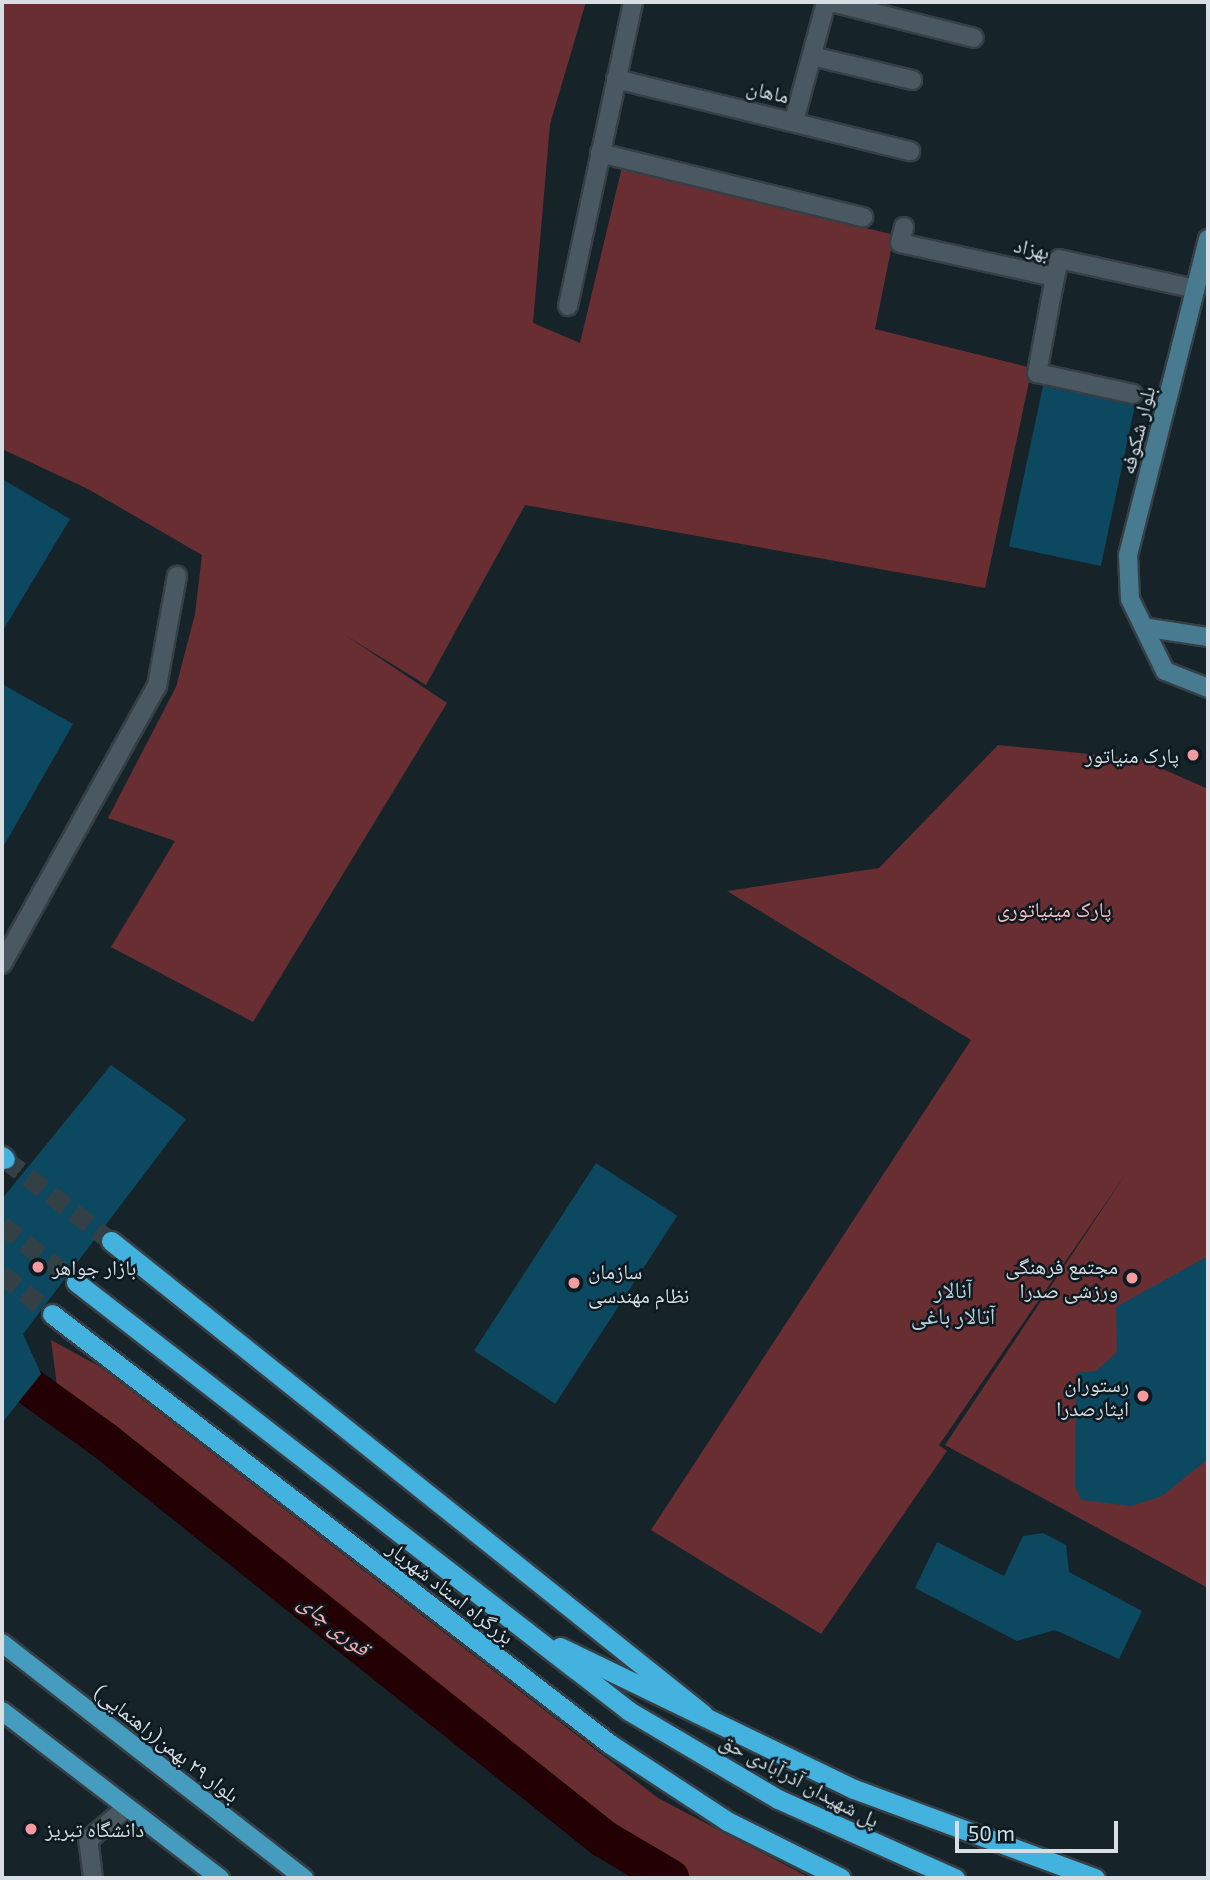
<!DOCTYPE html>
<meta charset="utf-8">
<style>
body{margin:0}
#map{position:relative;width:1210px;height:1880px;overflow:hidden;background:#16242a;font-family:"Exo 2","Noto Naskh Arabic",sans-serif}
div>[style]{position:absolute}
.green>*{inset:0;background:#692e32}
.river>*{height:38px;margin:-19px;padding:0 19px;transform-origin:19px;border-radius:19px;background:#230003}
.building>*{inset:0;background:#0c485f;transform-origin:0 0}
.trunk-tunnel>*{height:19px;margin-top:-9.5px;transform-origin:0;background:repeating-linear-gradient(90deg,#334046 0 19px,transparent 0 29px)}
.roads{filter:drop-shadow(2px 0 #353f45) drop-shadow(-2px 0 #353f45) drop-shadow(0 2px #353f45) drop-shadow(0 -2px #353f45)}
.minor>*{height:18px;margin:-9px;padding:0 9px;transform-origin:9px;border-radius:9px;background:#4a5961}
.secondary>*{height:18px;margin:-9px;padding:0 9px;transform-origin:9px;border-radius:9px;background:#487a90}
.primary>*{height:18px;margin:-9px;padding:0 9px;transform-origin:9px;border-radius:9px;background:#459cbf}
.trunk>*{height:19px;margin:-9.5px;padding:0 9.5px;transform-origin:9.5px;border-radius:9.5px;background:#44b2de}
.dots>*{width:19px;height:19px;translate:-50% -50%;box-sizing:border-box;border:4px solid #0d1a21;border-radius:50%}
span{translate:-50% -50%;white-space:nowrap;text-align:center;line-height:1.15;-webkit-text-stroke:5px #0d1a21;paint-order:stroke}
.street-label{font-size:21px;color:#d7dfe4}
.poi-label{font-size:21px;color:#d7dfe4}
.right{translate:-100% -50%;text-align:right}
.left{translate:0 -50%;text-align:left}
.park-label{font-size:21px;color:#fdc0c1}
.neighbourhood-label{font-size:23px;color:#bccdd6}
.water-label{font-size:23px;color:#fcadaf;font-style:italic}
.frame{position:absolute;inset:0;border:4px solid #d7dfe4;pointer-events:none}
.scale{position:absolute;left:955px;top:1821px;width:163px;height:32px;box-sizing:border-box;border:4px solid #d7dfe4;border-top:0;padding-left:9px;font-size:21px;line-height:24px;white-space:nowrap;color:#d7dfe4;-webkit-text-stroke:5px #0d1a21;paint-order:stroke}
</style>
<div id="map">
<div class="green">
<i style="clip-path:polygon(2px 2px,586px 2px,550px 124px,533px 323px,580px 343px,622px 167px,894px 235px,875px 329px,1032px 368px,985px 588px,525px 505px,426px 685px,345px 635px,447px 703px,253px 1022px,111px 947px,175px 841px,108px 818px,176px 687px,195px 614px,202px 555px,88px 489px,2px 449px)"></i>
<i style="clip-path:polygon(998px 745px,1140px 759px,1208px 789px,1208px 1588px,945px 1445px,1127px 1172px,939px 1445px,947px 1451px,821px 1634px,651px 1530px,971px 1040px,727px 891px,879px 868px)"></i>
<i style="clip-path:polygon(51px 1340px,99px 1366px,658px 1798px,810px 1878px,688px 1878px,614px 1835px,58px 1393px)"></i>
</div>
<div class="river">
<i style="left:2px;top:1367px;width:127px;rotate:35.7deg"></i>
<i style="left:105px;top:1441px;width:638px;rotate:38.58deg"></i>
<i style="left:604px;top:1839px;width:77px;rotate:30.6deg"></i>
</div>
<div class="building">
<i style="left:1043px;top:386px;width:94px;height:164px;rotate:12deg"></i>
<i style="clip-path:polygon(2px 479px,70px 519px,2px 632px)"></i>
<i style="clip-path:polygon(2px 684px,73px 724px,2px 849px)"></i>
<i style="clip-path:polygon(111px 1065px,186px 1119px,23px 1334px,41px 1374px,2px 1423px,2px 1199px)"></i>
<i style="left:596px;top:1163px;width:97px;height:224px;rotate:33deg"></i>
<i style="clip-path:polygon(1208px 1256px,1208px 1459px,1162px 1496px,1131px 1506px,1081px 1500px,1075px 1486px,1076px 1373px,1096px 1371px,1117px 1352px,1116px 1307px)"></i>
<i style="clip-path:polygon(1043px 1533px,1066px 1545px,1069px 1572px,1142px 1611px,1119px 1659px,1055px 1630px,1017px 1641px,915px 1588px,937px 1542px,1004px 1576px,1023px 1536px)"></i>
</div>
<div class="trunk-tunnel">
<i style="left:5px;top:1159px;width:134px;rotate:37.7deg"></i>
<i style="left:2px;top:1225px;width:93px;rotate:37.6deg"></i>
<i style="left:2px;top:1274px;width:64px;rotate:38.7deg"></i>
</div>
<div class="roads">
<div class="minor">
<i style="left:831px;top:2px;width:147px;rotate:14.1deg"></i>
<i style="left:812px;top:56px;width:103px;rotate:13.5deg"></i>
<i style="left:616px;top:79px;width:303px;rotate:13.8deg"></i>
<i style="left:794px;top:121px;width:123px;rotate:-74.9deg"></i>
<i style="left:600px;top:153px;width:271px;rotate:13.7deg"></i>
<i style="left:904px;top:227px;width:16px;rotate:104deg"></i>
<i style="left:900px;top:243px;width:159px;rotate:12.4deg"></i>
<i style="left:1055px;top:277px;width:18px;rotate:-77deg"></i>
<i style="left:1059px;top:259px;width:140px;rotate:12.4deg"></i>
<i style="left:1055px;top:277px;width:98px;rotate:100.6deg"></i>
<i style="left:1037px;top:373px;width:98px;rotate:12.3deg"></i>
<i style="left:568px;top:306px;width:311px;rotate:-77.9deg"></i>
<i style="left:2px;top:964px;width:318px;rotate:-60.9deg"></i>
<i style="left:157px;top:686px;width:112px;rotate:-79.7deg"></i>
<i style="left:93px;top:1878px;width:38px;rotate:-97deg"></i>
<i style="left:88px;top:1840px;width:50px;rotate:-40.1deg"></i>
</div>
<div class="secondary">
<i style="left:1208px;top:239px;width:326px;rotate:104.2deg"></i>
<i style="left:1128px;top:555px;width:44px;rotate:87.4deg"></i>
<i style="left:1130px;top:599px;width:80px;rotate:64.1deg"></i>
<i style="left:1165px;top:671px;width:46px;rotate:21.6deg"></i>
<i style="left:1149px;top:628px;width:60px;rotate:8.7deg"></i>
</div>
<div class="primary">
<i style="left:2px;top:1643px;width:383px;rotate:37.9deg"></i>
<i style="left:2px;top:1711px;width:275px;rotate:37.5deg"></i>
</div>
<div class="trunk">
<i style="left:2px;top:1156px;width:4px;rotate:45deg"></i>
<i style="left:111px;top:1241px;width:758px;rotate:38.62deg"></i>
<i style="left:76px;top:1282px;width:700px;rotate:37.8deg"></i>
<i style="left:629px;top:1711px;width:173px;rotate:30.6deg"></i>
<i style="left:778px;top:1799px;width:194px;rotate:24.1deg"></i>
<i style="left:52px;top:1314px;width:704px;rotate:37.62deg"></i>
<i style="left:610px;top:1744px;width:140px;rotate:33.3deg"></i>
<i style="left:727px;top:1821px;width:127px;rotate:26.6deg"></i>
<i style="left:560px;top:1647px;width:326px;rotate:25.8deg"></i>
<i style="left:854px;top:1789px;width:257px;rotate:20.3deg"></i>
</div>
</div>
<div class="dots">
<i style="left:1193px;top:755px;background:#f59b9d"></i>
<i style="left:38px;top:1267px;background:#f59b9d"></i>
<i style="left:1132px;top:1278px;background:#f59b9d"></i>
<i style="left:574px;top:1283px;background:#f59b9d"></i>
<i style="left:1143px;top:1396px;background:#f59b9d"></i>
<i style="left:31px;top:1829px;background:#f59b9d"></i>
</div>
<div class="street-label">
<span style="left:768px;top:91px;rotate:13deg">ماهان</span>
<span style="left:1032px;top:248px;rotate:13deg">بهزاد</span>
<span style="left:1137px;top:430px;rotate:-76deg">بلوار شکوفه</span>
<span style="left:451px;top:1592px;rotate:38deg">بزرگراه استاد شهریار</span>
<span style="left:167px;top:1743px;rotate:38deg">بلوار ٢٩ بهمن(راهنمایی)</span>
<span style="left:800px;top:1780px;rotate:28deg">پل شهیدان آذرآبادی حق</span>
</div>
<div class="poi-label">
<span class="right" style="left:1179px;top:755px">پارک منیاتور</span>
<span class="right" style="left:1118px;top:1278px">مجتمع فرهنگی<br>ورزشی صدرا</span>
<span class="left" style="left:52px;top:1267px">بازار جواهر</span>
<span class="left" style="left:588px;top:1283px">سازمان<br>نظام مهندسی</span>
<span class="right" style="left:1129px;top:1396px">رستوران<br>ایثارصدرا</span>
<span class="left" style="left:45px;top:1829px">دانشگاه تبریز</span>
</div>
<div class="park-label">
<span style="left:1054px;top:909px">پارک مینیاتوری</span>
</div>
<div class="neighbourhood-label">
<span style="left:953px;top:1302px">آنالار<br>آتالار باغی</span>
</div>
<div class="water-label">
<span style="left:335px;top:1624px;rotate:39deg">قوری چای</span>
</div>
<div class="frame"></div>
<div class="scale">50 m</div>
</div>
